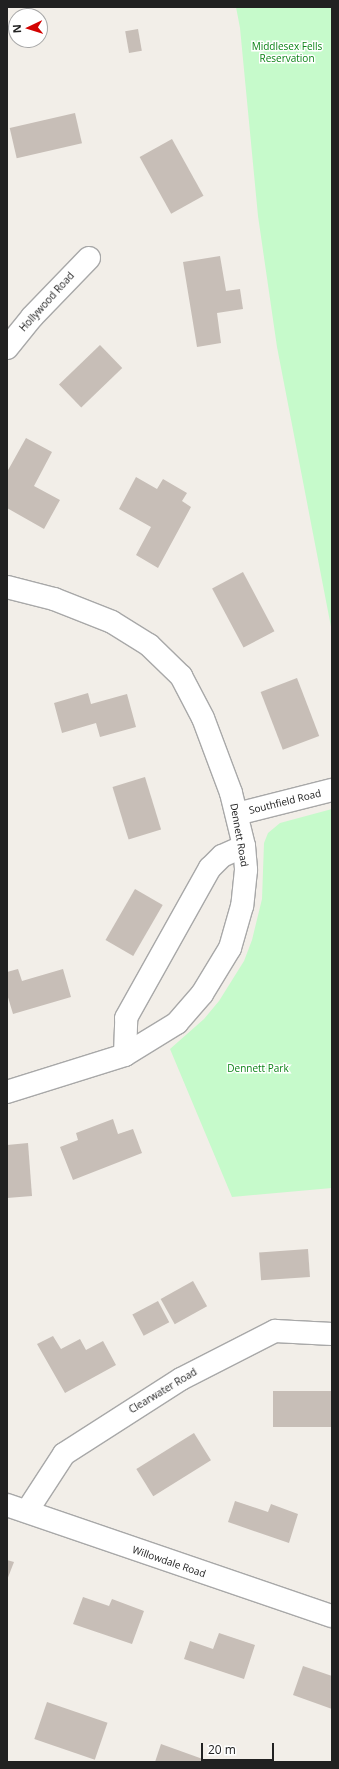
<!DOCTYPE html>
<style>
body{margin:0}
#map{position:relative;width:339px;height:1769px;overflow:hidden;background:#f2eee8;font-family:"Open Sans",sans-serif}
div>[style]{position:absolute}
.park>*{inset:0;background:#c6facb}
.building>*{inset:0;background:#c7beb7;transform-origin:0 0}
.roads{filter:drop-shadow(1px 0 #a8a8a8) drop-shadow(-1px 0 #a8a8a8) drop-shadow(0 1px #a8a8a8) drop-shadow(0 -1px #a8a8a8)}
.minor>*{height:22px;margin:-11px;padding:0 11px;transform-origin:11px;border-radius:11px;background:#fff}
span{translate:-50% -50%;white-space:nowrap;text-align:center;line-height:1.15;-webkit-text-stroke:3px #fff;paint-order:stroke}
.park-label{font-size:10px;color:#0b8316}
.street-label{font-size:10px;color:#212121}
.frame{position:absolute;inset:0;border:8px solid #212121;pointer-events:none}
.north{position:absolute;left:8px;top:8px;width:40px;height:40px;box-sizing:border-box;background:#fff;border:1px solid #a6a6a6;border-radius:50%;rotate:266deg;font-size:11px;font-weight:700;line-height:16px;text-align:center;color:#212121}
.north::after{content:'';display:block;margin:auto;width:14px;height:18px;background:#d30200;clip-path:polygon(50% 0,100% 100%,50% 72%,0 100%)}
.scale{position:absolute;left:201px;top:1743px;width:73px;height:18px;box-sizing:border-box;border:2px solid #212121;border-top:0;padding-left:5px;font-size:12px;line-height:14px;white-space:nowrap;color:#212121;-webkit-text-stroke:3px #fff;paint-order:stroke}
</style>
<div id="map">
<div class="park">
<i style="clip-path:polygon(236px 7px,332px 7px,332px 632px,277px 347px,258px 216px,240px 28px)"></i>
<i style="clip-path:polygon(332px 809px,332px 1188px,232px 1197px,170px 1049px,204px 1019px,219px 1001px,244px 961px,252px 940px,262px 899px,264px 843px,268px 833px,280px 823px)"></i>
</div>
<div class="building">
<i style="left:138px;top:29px;width:22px;height:13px;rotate:80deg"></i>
<i style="left:75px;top:113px;width:31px;height:67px;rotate:77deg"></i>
<i style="left:172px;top:139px;width:65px;height:37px;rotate:61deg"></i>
<i style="clip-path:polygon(220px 256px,226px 291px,240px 289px,243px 309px,217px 313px,221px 343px,197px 347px,183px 262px)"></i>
<i style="left:100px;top:345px;width:32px;height:57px;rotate:46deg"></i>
<i style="clip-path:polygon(26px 438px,52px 452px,34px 486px,60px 500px,44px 529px,7px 508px,7px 472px)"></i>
<i style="clip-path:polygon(136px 477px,157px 489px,163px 479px,187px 493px,182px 501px,191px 507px,158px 568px,136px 555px,151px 527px,119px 509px)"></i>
<i style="left:243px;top:572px;width:67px;height:35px;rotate:62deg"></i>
<i style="left:297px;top:678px;width:62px;height:39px;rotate:69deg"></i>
<i style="clip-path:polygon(88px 693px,91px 704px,127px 694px,136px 727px,100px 737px,96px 723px,62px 733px,54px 703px)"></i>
<i style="left:145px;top:777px;width:55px;height:34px;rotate:73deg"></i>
<i style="left:135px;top:889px;width:32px;height:59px;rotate:30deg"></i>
<i style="clip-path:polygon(18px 969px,22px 981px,63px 969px,71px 997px,13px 1014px,7px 994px,7px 972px)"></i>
<i style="clip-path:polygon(113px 1119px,118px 1134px,133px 1129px,142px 1153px,73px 1180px,60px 1147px,78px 1140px,76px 1133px)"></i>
<i style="clip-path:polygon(28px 1143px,32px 1196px,7px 1198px,7px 1145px)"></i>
<i style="left:308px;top:1249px;width:28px;height:49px;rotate:86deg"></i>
<i style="left:193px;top:1281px;width:29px;height:37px;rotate:61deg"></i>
<i style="left:158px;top:1301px;width:24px;height:29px;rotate:62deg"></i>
<i style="clip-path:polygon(53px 1336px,61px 1349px,80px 1339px,86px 1350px,103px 1341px,116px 1365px,65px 1393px,37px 1344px)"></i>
<i style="left:332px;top:1391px;width:36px;height:59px;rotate:90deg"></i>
<i style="left:194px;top:1433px;width:32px;height:68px;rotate:58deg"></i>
<i style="clip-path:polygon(235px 1501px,268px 1512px,271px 1504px,298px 1514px,289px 1543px,228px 1522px)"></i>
<i style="clip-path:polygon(7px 1560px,14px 1562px,7px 1580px)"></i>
<i style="clip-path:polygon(83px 1597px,109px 1606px,112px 1599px,144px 1611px,132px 1644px,73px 1624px)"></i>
<i style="clip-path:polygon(219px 1633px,255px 1645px,244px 1679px,184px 1659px,190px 1641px,213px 1649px)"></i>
<i style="clip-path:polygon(303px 1666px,332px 1676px,332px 1709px,293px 1695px)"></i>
<i style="left:47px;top:1702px;width:64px;height:39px;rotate:19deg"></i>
<i style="clip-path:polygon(161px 1744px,211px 1762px,155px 1762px)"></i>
</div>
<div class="roads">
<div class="minor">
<i style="left:7px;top:348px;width:40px;rotate:-51deg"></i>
<i style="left:32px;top:317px;width:82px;rotate:-46deg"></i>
<i style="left:7px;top:587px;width:49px;rotate:14.3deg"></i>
<i style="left:54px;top:599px;width:62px;rotate:21.6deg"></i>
<i style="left:112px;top:622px;width:44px;rotate:31.9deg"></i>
<i style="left:149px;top:645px;width:45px;rotate:44.1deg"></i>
<i style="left:181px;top:676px;width:47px;rotate:62.4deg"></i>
<i style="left:203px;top:718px;width:80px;rotate:69.5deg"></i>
<i style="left:231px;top:793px;width:55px;rotate:76.2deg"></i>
<i style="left:244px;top:846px;width:24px;rotate:85deg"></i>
<i style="left:246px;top:870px;width:36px;rotate:96deg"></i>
<i style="left:242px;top:906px;width:44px;rotate:105.9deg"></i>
<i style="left:230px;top:948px;width:54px;rotate:121.3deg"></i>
<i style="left:202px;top:994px;width:38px;rotate:131deg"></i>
<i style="left:177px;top:1023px;width:61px;rotate:148.4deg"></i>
<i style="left:125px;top:1055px;width:124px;rotate:162.6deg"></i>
<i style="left:237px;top:814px;width:98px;rotate:-14.2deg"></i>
<i style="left:125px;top:1055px;width:37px;rotate:-88deg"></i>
<i style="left:126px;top:1018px;width:172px;rotate:-60.8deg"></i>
<i style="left:210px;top:868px;width:17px;rotate:-45deg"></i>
<i style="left:222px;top:856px;width:24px;rotate:-24deg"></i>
<i style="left:7px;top:1505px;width:343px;rotate:18.9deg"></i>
<i style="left:27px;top:1511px;width:68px;rotate:-57deg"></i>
<i style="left:64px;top:1454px;width:139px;rotate:-32.7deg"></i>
<i style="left:181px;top:1379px;width:106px;rotate:-27.1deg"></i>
<i style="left:275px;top:1331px;width:57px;rotate:3deg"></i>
</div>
</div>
<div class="park-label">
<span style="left:287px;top:52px">Middlesex Fells<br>Reservation</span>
<span style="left:258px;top:1069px">Dennett Park</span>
</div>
<div class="street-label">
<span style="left:47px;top:302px;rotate:-48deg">Hollywood Road</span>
<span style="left:285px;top:802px;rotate:-14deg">Southfield Road</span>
<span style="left:239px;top:835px;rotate:80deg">Dennett Road</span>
<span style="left:163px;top:1391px;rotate:-31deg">Clearwater Road</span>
<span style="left:169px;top:1562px;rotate:19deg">Willowdale Road</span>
</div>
<div class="frame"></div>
<div class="north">N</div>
<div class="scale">20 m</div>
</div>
